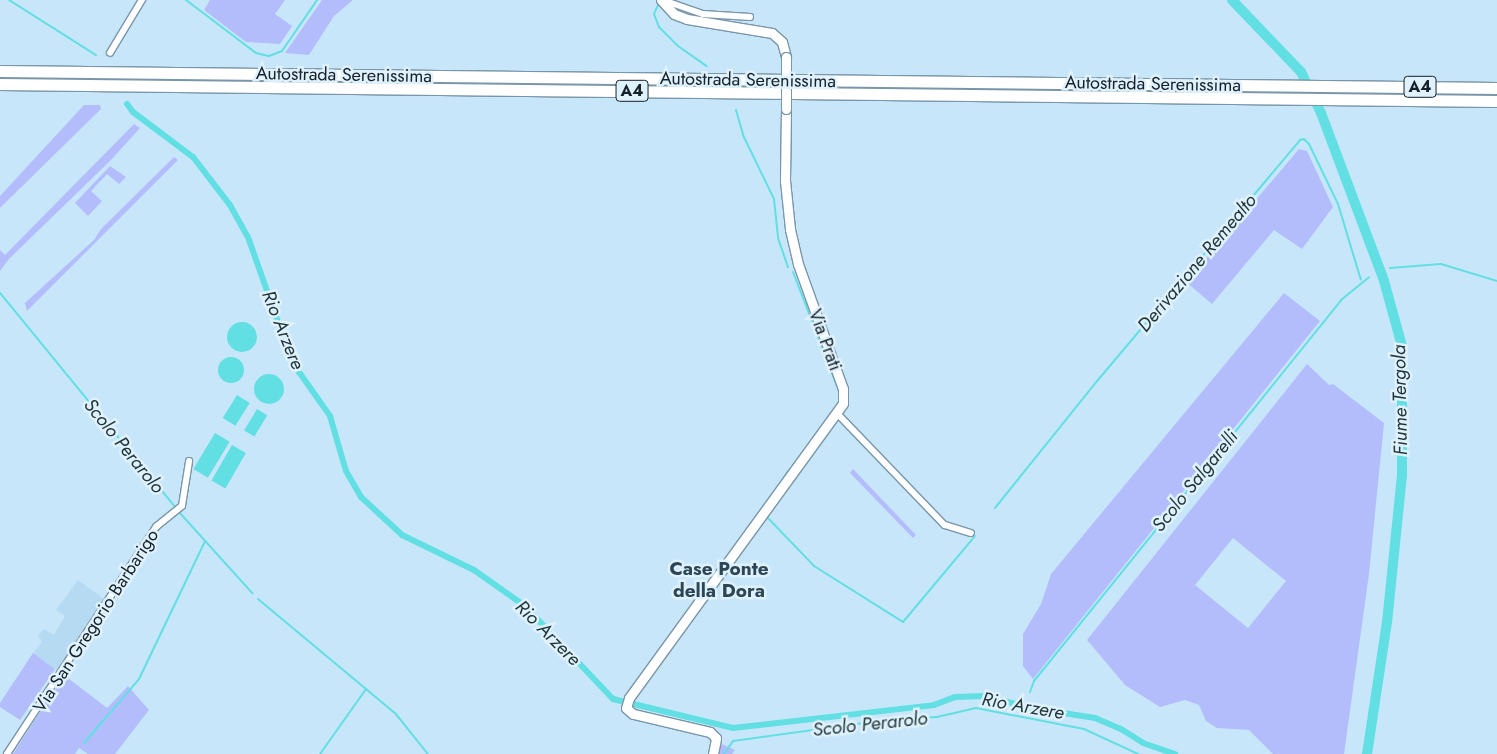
<!DOCTYPE html>
<style>
body{margin:0}
#map{position:relative;width:1497px;height:754px;overflow:hidden;background:#c8e6fa;font-family:Jost,sans-serif}
div>[style]{position:absolute}
.built>*{inset:0;background:#b6daf2}
.green>*{inset:0;background:#b3bdfb}
.water>*{inset:0;background:#61dfe2;transform-origin:0 0}
.round{border-radius:50%}
.stream>*{height:2px;margin:-1px;padding:0 1px;transform-origin:1px;border-radius:1px;background:#61dfe2}
.canal>*{height:6px;margin:-3px;padding:0 3px;transform-origin:3px;border-radius:3px;background:#61dfe2}
.river>*{height:10px;margin:-5px;padding:0 5px;transform-origin:5px;border-radius:5px;background:#61dfe2}
.roads{filter:drop-shadow(1px 0 #7a96a9) drop-shadow(-1px 0 #7a96a9) drop-shadow(0 1px #7a96a9) drop-shadow(0 -1px #7a96a9)}
.street>*{height:5.5px;margin:-2.75px;padding:0 2.75px;transform-origin:2.75px;border-radius:2.75px;background:#fff}
.secondary>*{height:9px;margin:-4.5px;padding:0 4.5px;transform-origin:4.5px;border-radius:4.5px;background:#fff}
.highway>*{height:11px;margin:-5.5px;padding:0 5.5px;transform-origin:5.5px;border-radius:5.5px;background:#fff}
.bridges{filter:drop-shadow(1px 0 #7a96a9) drop-shadow(-1px 0 #7a96a9) drop-shadow(0 1px #7a96a9) drop-shadow(0 -1px #7a96a9)}
.secondary-bridge>*{height:9px;margin:-4.5px;padding:0 4.5px;transform-origin:4.5px;border-radius:4.5px;background:#fff}
span{translate:-50% -50%;white-space:nowrap;text-align:center;line-height:1.15;-webkit-text-stroke:5px #dff1fd;paint-order:stroke}
.shield-label span{padding:1px 4px;background:#dff1fd;border:1px solid;border-radius:4px;-webkit-text-stroke-width:0}
.shield-label{font-size:16px;color:#152027;font-weight:700}
.street-label{font-size:18px;color:#152027}
.water-label{font-size:19px;color:#1f3536;font-style:italic}
.neighbourhood-label{font-size:19px;color:#2d4656;font-weight:700}
</style>
<div id="map">
<div class="built">
<i style="clip-path:polygon(78px 580px,104px 599px,59px 672px,33px 653px,42px 642px,38px 636px,44px 629px,54px 635px,65px 616px,56px 610px)"></i>
</div>
<div class="green">
<i style="clip-path:polygon(210px 0,285px 0,275px 14px,292px 26px,280px 44px,246px 42px,204px 10px)"></i>
<i style="clip-path:polygon(322px 0,353px 0,334px 16px,309px 55px,285px 53px)"></i>
<i style="clip-path:polygon(84px 105px,100px 105px,101px 109px,0 208px,0 196px)"></i>
<i style="clip-path:polygon(134px 124px,140px 128px,111px 160px,9px 259px,0 271px,0 250px,5px 255px)"></i>
<i style="clip-path:polygon(1299px 149px,1307px 151px,1333px 207px,1302px 249px,1274px 230px,1212px 304px,1186px 282px)"></i>
<i style="clip-path:polygon(174px 157px,178px 160px,27px 311px,25px 303px,94px 240px,101px 229px)"></i>
<i style="clip-path:polygon(110px 166px,126px 177px,119px 184px,107px 174px,91px 191px,102px 201px,88px 216px,75px 203px)"></i>
<i style="clip-path:polygon(1284px 293px,1320px 321px,1033px 679px,1023px 666px,1023px 634px,1041px 604px,1051px 574px)"></i>
<i style="clip-path:polygon(evenodd,1307px 364px,1329px 385px,1333px 384px,1384px 423px,1369px 574px,1344px 754px,1273px 754px,1249px 730px,1217px 728px,1206px 721px,1199px 705px,1185px 700px,1160px 707px,1125px 685px,1087px 640px,1307px 364px,1233px 538px,1286px 581px,1248px 628px,1195px 585px,1233px 538px)"></i>
<i style="clip-path:polygon(853px 469px,916px 535px,913px 538px,850px 473px)"></i>
<i style="clip-path:polygon(33px 653px,55px 669px,20px 720px,0 707px,0 703px)"></i>
<i style="clip-path:polygon(64px 675px,107px 708px,128px 686px,149px 710px,115px 754px,88px 754px,79px 748px,75px 754px,13px 754px)"></i>
<i style="clip-path:polygon(722px 744px,735px 750px,732px 754px,716px 754px)"></i>
</div>
<div class="water">
<i class="round" style="left:227px;top:322px;width:30px;height:30px"></i>
<i class="round" style="left:218px;top:357px;width:26px;height:26px"></i>
<i class="round" style="left:254px;top:374px;width:30px;height:30px"></i>
<i style="left:237px;top:395px;width:15px;height:27px;rotate:32deg"></i>
<i style="left:257px;top:409px;width:12px;height:25px;rotate:31deg"></i>
<i style="left:215px;top:433px;width:17px;height:42px;rotate:31deg"></i>
<i style="left:232px;top:445px;width:16px;height:41px;rotate:30deg"></i>
</div>
<div class="stream">
<i style="left:9px;top:0;width:103px;rotate:32.3deg"></i>
<i style="left:186px;top:0;width:88px;rotate:37.1deg"></i>
<i style="left:256px;top:53px;width:13px;rotate:13deg"></i>
<i style="left:269px;top:56px;width:14px;rotate:-21deg"></i>
<i style="left:282px;top:51px;width:62px;rotate:-55.5deg"></i>
<i style="left:658px;top:5px;width:10px;rotate:114deg"></i>
<i style="left:654px;top:14px;width:14px;rotate:69deg"></i>
<i style="left:659px;top:27px;width:27px;rotate:45deg"></i>
<i style="left:678px;top:46px;width:35px;rotate:35deg"></i>
<i style="left:736px;top:110px;width:26px;rotate:74deg"></i>
<i style="left:743px;top:135px;width:71px;rotate:64.2deg"></i>
<i style="left:774px;top:199px;width:39px;rotate:84deg"></i>
<i style="left:778px;top:238px;width:31px;rotate:71deg"></i>
<i style="left:1390px;top:268px;width:51px;rotate:-4.5deg"></i>
<i style="left:1441px;top:264px;width:59px;rotate:16.9deg"></i>
<i style="left:793px;top:272px;width:128px;rotate:68.9deg"></i>
<i style="left:0;top:293px;width:278px;rotate:50.7deg"></i>
<i style="left:995px;top:508px;width:164px;rotate:-51.2deg"></i>
<i style="left:1098px;top:380px;width:314px;rotate:-49.9deg"></i>
<i style="left:1300px;top:140px;width:4px;rotate:-14deg"></i>
<i style="left:1304px;top:139px;width:7px;rotate:45deg"></i>
<i style="left:1309px;top:144px;width:67px;rotate:64.2deg"></i>
<i style="left:1338px;top:204px;width:79px;rotate:73.2deg"></i>
<i style="left:761px;top:511px;width:50px;rotate:-55.7deg"></i>
<i style="left:179px;top:512px;width:110px;rotate:47.9deg"></i>
<i style="left:765px;top:515px;width:71px;rotate:46.1deg"></i>
<i style="left:814px;top:566px;width:105px;rotate:32.2deg"></i>
<i style="left:903px;top:622px;width:112px;rotate:-50.1deg"></i>
<i style="left:258px;top:599px;width:178px;rotate:39.8deg"></i>
<i style="left:395px;top:713px;width:53px;rotate:51.2deg"></i>
<i style="left:1030px;top:692px;width:12px;rotate:-70deg"></i>
<i style="left:1034px;top:681px;width:489px;rotate:-51.1deg"></i>
<i style="left:1341px;top:300px;width:36px;rotate:-39deg"></i>
<i style="left:84px;top:743px;width:84px;rotate:-49.3deg"></i>
<i style="left:139px;top:679px;width:153px;rotate:-64.4deg"></i>
<i style="left:320px;top:754px;width:80px;rotate:-54.7deg"></i>
<i style="left:724px;top:754px;width:16px;rotate:-55deg"></i>
<i style="left:733px;top:741px;width:154px;rotate:-7.8deg"></i>
<i style="left:886px;top:720px;width:51px;rotate:-3.4deg"></i>
<i style="left:937px;top:717px;width:40px;rotate:-13deg"></i>
<i style="left:976px;top:708px;width:110px;rotate:11deg"></i>
<i style="left:1084px;top:729px;width:60px;rotate:24.8deg"></i>
</div>
<div class="canal">
<i style="left:127px;top:104px;width:10px;rotate:53deg"></i>
<i style="left:133px;top:112px;width:75px;rotate:36.9deg"></i>
<i style="left:193px;top:157px;width:61px;rotate:52.4deg"></i>
<i style="left:230px;top:205px;width:37px;rotate:61deg"></i>
<i style="left:248px;top:237px;width:108px;rotate:70.6deg"></i>
<i style="left:284px;top:339px;width:36px;rotate:66deg"></i>
<i style="left:299px;top:372px;width:54px;rotate:54.8deg"></i>
<i style="left:330px;top:416px;width:57px;rotate:73.8deg"></i>
<i style="left:346px;top:471px;width:30px;rotate:60deg"></i>
<i style="left:361px;top:497px;width:56px;rotate:42.8deg"></i>
<i style="left:402px;top:535px;width:80px;rotate:25.9deg"></i>
<i style="left:474px;top:570px;width:62px;rotate:35.2deg"></i>
<i style="left:525px;top:606px;width:128px;rotate:46.6deg"></i>
<i style="left:613px;top:699px;width:123px;rotate:13.6deg"></i>
<i style="left:733px;top:728px;width:202px;rotate:-6.5deg"></i>
<i style="left:934px;top:705px;width:22px;rotate:-21deg"></i>
<i style="left:955px;top:697px;width:30px;rotate:-2deg"></i>
<i style="left:985px;top:696px;width:48px;rotate:14.6deg"></i>
<i style="left:1031px;top:708px;width:65px;rotate:8.9deg"></i>
<i style="left:1095px;top:718px;width:28px;rotate:23deg"></i>
<i style="left:1121px;top:729px;width:26px;rotate:32deg"></i>
<i style="left:1143px;top:743px;width:34px;rotate:19deg"></i>
</div>
<div class="river">
<i style="left:1232px;top:0;width:100px;rotate:46.2deg"></i>
<i style="left:1301px;top:72px;width:46px;rotate:64deg"></i>
<i style="left:1321px;top:113px;width:179px;rotate:69.4deg"></i>
<i style="left:1384px;top:281px;width:67px;rotate:74.5deg"></i>
<i style="left:1402px;top:346px;width:129px;rotate:90deg"></i>
<i style="left:1402px;top:475px;width:148px;rotate:95.8deg"></i>
<i style="left:1387px;top:622px;width:134px;rotate:98.6deg"></i>
</div>
<div class="roads">
<div class="street">
<i style="left:663px;top:0;width:42px;rotate:19.3deg"></i>
<i style="left:703px;top:14px;width:47px;rotate:3.7deg"></i>
<i style="left:110px;top:53px;width:62px;rotate:-58.9deg"></i>
<i style="left:838px;top:414px;width:154px;rotate:46.1deg"></i>
<i style="left:945px;top:525px;width:27px;rotate:17deg"></i>
<i style="left:7px;top:754px;width:272px;rotate:-56.7deg"></i>
<i style="left:156px;top:527px;width:33px;rotate:-39deg"></i>
<i style="left:182px;top:506px;width:45px;rotate:-81deg"></i>
</div>
<div class="secondary">
<i style="left:661px;top:0;width:19px;rotate:47deg"></i>
<i style="left:674px;top:14px;width:14px;rotate:21deg"></i>
<i style="left:687px;top:19px;width:86px;rotate:9.4deg"></i>
<i style="left:772px;top:33px;width:13px;rotate:42deg"></i>
<i style="left:782px;top:42px;width:16px;rotate:75deg"></i>
<i style="left:713px;top:754px;width:16px;rotate:-79deg"></i>
<i style="left:716px;top:738px;width:8px;rotate:-135deg"></i>
<i style="left:710px;top:732px;width:79px;rotate:-166.8deg"></i>
<i style="left:633px;top:714px;width:9px;rotate:-139deg"></i>
<i style="left:626px;top:708px;width:10px;rotate:-73deg"></i>
<i style="left:629px;top:698px;width:364px;rotate:-54deg"></i>
<i style="left:843px;top:403px;width:14px;rotate:-90deg"></i>
<i style="left:843px;top:389px;width:133px;rotate:-109.8deg"></i>
<i style="left:798px;top:264px;width:36px;rotate:-103deg"></i>
<i style="left:790px;top:229px;width:48px;rotate:-95.9deg"></i>
<i style="left:785px;top:181px;width:72px;rotate:-89.2deg"></i>
</div>
<div class="highway">
<i style="left:0;top:71px;width:1497px;rotate:0.65deg"></i>
<i style="left:0;top:84px;width:1497px;rotate:0.65deg"></i>
</div>
</div>
<div class="bridges">
<div class="secondary-bridge">
<i style="left:786px;top:109px;width:52px;rotate:-90deg"></i>
</div>
</div>
<div class="shield-label">
<span style="left:1420px;top:87px">A4</span>
<span style="left:632px;top:91px">A4</span>
</div>
<div class="street-label">
<span style="left:344px;top:75px;rotate:1deg">Autostrada Serenissima</span>
<span style="left:748px;top:80px;rotate:1deg">Autostrada Serenissima</span>
<span style="left:1153px;top:84px;rotate:1deg">Autostrada Serenissima</span>
<span style="left:825px;top:340px;rotate:70deg">Via Prati</span>
<span style="left:96px;top:621px;rotate:-57deg">Via San Gregorio Barbarigo</span>
</div>
<div class="water-label">
<span style="left:1197px;top:263px;rotate:-50deg">Derivazione Remealto</span>
<span style="left:283px;top:330px;rotate:68deg">Rio Arzere</span>
<span style="left:1400px;top:400px;rotate:-91deg">Fiume Tergola</span>
<span style="left:124px;top:446px;rotate:51deg">Scolo Perarolo</span>
<span style="left:1195px;top:481px;rotate:-51deg">Scolo Salgarelli</span>
<span style="left:548px;top:633px;rotate:45deg">Rio Arzere</span>
<span style="left:1023px;top:706px;rotate:10deg">Rio Arzere</span>
<span style="left:870px;top:724px;rotate:-6deg">Scolo Perarolo</span>
</div>
<div class="neighbourhood-label">
<span style="left:719px;top:580px">Case Ponte<br>della Dora</span>
</div>
</div>
